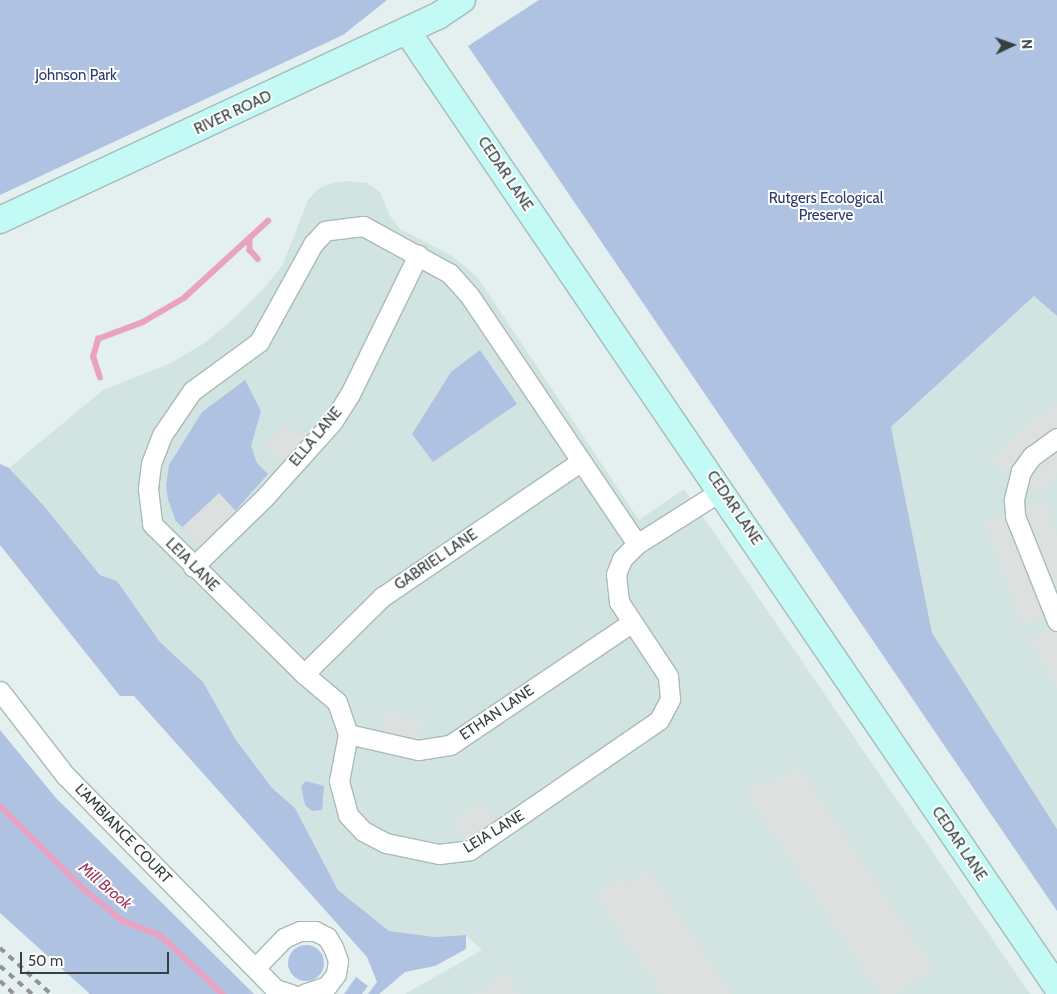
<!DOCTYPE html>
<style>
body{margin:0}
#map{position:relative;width:1057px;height:994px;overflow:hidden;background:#e3f0ef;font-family:Cabin,sans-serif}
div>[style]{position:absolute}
.residential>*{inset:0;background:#d2e4e1}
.green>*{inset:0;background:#afc2e2}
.round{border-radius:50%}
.parking>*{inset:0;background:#dce1e0;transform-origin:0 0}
.stream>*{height:5.5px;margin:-2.75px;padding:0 2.75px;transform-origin:2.75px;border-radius:2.75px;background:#e9a3c0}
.roads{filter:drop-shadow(1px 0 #a7bbb7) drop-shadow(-1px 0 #a7bbb7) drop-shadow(0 1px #a7bbb7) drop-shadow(0 -1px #a7bbb7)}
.street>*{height:19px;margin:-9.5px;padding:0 9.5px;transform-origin:9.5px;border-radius:9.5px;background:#fff}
.secondary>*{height:26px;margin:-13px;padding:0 13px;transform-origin:13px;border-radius:13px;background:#c4faf6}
.rail>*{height:4px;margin-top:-2px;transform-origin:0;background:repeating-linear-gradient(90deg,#939393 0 6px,transparent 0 12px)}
span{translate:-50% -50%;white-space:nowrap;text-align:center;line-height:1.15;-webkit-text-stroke:4px #fff;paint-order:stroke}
.park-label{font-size:15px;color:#2d3a6e}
.street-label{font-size:15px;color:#34413f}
.water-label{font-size:16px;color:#a43762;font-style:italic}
.north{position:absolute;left:987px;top:20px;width:50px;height:50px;-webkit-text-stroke:4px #fff;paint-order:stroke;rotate:87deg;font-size:14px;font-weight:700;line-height:20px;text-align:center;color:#34413f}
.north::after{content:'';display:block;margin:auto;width:18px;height:22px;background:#34413f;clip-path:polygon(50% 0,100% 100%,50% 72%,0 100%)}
.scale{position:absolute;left:20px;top:952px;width:149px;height:22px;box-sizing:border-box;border:2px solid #34413f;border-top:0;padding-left:6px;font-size:15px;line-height:18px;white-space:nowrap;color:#34413f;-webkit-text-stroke:4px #fff;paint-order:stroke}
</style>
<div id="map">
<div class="residential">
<i style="clip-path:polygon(349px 181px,367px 183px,380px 192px,390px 216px,400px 229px,451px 255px,478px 278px,639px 520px,684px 489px,1030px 994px,405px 994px,482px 950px,466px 935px,435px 937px,389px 931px,338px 890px,295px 808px,272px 788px,236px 740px,203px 682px,160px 642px,117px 581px,100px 575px,9px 468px,103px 390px,171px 363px,206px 342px,232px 320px,266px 286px,283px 264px,308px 200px,318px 189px,332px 183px)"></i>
<i style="clip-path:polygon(1034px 296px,1057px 316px,1057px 829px,932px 634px,891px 427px)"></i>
</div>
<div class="green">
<i style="clip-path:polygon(0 0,387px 0,343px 35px,0 195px)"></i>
<i style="clip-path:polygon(539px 0,1057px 0,1057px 316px,1034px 296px,891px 427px,932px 633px,1057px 829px,1057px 911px,468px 46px)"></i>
<i style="clip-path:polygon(480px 350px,517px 404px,433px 462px,412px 434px,451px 372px)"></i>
<i style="clip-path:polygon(245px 380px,261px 411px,251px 446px,257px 463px,268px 474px,235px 511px,218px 494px,184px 529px,176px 521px,168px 500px,166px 486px,169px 465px,202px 412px)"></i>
<i style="clip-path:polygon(0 464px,9px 468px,43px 505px,100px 575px,117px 581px,160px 642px,203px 682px,236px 740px,272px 788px,295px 808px,338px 890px,389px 931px,435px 937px,466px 935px,466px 949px,435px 966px,405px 972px,379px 994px,368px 994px,377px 982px,367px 957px,134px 696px,120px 696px,0 545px)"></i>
<i style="clip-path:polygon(0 730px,56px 798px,254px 994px,90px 994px,0 913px)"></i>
<i style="clip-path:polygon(306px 781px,324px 786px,322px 810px,312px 811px,305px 805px,301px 786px)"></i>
<i class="round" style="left:288px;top:945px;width:36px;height:36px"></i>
<i style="clip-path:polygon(356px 977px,368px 986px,362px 994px,344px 994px)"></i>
</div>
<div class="parking">
<i style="clip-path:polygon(1057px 403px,1057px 474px,1040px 495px,991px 462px,1023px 426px)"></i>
<i style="left:287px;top:423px;width:32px;height:33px;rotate:44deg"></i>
<i style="left:219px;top:493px;width:35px;height:50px;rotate:47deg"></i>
<i style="clip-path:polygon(1044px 499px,1057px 534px,1057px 688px,1030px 639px,1048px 629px,1043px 617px,1023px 626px,984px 523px)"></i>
<i style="left:385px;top:710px;width:39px;height:31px;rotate:15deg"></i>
<i style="clip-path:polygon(798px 766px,934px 969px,896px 994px,880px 994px,745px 793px,768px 778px,772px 783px)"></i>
<i style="left:481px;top:802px;width:34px;height:33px;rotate:58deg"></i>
<i style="clip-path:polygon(648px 869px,732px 994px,662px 994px,595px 895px,620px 878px,625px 885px)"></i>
<i style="clip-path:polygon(505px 973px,519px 994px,474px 994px)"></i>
</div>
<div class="stream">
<i style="left:250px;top:239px;width:11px;rotate:90deg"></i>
<i style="left:250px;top:250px;width:12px;rotate:48deg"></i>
<i style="left:100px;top:378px;width:22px;rotate:-108deg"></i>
<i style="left:93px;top:357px;width:19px;rotate:-74deg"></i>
<i style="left:98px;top:339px;width:48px;rotate:-20.7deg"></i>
<i style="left:143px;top:322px;width:48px;rotate:-30.3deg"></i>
<i style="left:184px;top:298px;width:114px;rotate:-42.5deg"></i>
<i style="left:0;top:806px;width:120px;rotate:44.7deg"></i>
<i style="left:85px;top:890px;width:49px;rotate:39.2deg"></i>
<i style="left:123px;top:921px;width:40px;rotate:21deg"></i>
<i style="left:160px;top:935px;width:86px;rotate:43.1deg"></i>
</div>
<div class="roads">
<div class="street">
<i style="left:1057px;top:438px;width:31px;rotate:144deg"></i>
<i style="left:1032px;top:456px;width:19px;rotate:126deg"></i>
<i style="left:1021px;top:471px;width:30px;rotate:104deg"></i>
<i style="left:1014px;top:500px;width:16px;rotate:86deg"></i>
<i style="left:1015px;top:516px;width:113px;rotate:68.2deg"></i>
<i style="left:637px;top:544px;width:300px;rotate:-124deg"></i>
<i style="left:469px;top:295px;width:30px;rotate:-132deg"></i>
<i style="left:449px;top:273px;width:98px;rotate:-151.3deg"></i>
<i style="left:363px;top:226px;width:38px;rotate:173deg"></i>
<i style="left:325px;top:231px;width:18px;rotate:133deg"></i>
<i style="left:313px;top:244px;width:112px;rotate:118.9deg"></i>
<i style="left:259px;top:342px;width:83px;rotate:143.8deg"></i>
<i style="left:192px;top:391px;width:53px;rotate:124.3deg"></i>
<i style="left:162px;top:435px;width:31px;rotate:111deg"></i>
<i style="left:151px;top:464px;width:25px;rotate:97deg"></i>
<i style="left:148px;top:489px;width:35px;rotate:83deg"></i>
<i style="left:152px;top:524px;width:214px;rotate:44.6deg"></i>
<i style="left:304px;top:674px;width:43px;rotate:40.3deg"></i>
<i style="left:337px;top:702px;width:34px;rotate:71deg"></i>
<i style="left:348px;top:734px;width:48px;rotate:100.8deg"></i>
<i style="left:339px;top:781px;width:35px;rotate:75deg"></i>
<i style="left:348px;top:815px;width:22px;rotate:47deg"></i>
<i style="left:363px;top:831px;width:26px;rotate:28deg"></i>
<i style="left:386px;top:843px;width:54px;rotate:11.7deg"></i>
<i style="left:439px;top:854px;width:31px;rotate:-7deg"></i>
<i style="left:470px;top:850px;width:229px;rotate:-34.5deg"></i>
<i style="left:659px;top:720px;width:24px;rotate:-62deg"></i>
<i style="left:670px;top:699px;width:23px;rotate:-95deg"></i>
<i style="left:668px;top:676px;width:89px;rotate:-123.5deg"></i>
<i style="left:619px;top:602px;width:28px;rotate:-96deg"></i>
<i style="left:616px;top:574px;width:16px;rotate:-68deg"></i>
<i style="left:622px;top:559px;width:21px;rotate:-45deg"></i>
<i style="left:637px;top:544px;width:101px;rotate:-32.4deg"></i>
<i style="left:193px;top:567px;width:99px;rotate:-44.2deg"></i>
<i style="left:264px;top:498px;width:103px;rotate:-48.1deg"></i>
<i style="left:333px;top:421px;width:32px;rotate:-58deg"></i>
<i style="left:350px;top:394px;width:155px;rotate:-63.9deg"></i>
<i style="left:304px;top:674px;width:110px;rotate:-44.6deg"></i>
<i style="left:382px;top:597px;width:241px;rotate:-34.3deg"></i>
<i style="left:0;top:691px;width:106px;rotate:52.3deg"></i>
<i style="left:65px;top:775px;width:300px;rotate:45.5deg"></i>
<i style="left:275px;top:989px;width:17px;rotate:17deg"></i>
<i style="left:348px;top:734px;width:72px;rotate:12.9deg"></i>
<i style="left:418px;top:750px;width:32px;rotate:-9deg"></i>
<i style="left:450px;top:745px;width:218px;rotate:-34deg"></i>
<i style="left:255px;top:968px;width:42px;rotate:-46deg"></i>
<i style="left:284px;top:938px;width:17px;rotate:-24deg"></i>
<i style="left:300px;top:931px;width:15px"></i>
<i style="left:315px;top:931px;width:13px;rotate:27deg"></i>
<i style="left:327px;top:937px;width:12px;rotate:59deg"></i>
<i style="left:333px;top:947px;width:15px;rotate:70deg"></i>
<i style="left:338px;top:961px;width:13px;rotate:99deg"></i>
<i style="left:336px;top:974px;width:15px;rotate:127deg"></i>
<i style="left:327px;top:986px;width:24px;rotate:161deg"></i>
</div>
<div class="secondary">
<i style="left:407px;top:31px;width:1156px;rotate:55.79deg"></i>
<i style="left:0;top:220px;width:483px;rotate:-25deg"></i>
<i style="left:438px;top:16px;width:29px;rotate:-34deg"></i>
</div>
</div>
<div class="rail">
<i style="left:0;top:948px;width:69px;rotate:42deg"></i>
<i style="left:0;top:966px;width:43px;rotate:41.2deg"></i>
<i style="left:0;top:981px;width:19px;rotate:43deg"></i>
</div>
<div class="park-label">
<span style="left:76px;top:76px">Johnson Park</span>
<span style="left:826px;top:207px">Rutgers Ecological<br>Preserve</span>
</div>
<div class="street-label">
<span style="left:233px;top:113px;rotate:-25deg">RIVER ROAD</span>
<span style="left:505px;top:174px;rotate:56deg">CEDAR LANE</span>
<span style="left:316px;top:437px;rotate:-50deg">ELLA LANE</span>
<span style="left:734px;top:508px;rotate:56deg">CEDAR LANE</span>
<span style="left:436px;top:560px;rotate:-34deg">GABRIEL LANE</span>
<span style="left:192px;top:565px;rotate:45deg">LEIA LANE</span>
<span style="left:497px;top:713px;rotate:-34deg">ETHAN LANE</span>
<span style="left:494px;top:832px;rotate:-31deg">LEIA LANE</span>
<span style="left:123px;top:834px;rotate:46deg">L'AMBIANCE COURT</span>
<span style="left:959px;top:844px;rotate:56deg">CEDAR LANE</span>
</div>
<div class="water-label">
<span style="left:105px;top:886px;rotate:40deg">Mill Brook</span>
</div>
<div class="north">N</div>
<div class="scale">50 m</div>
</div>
